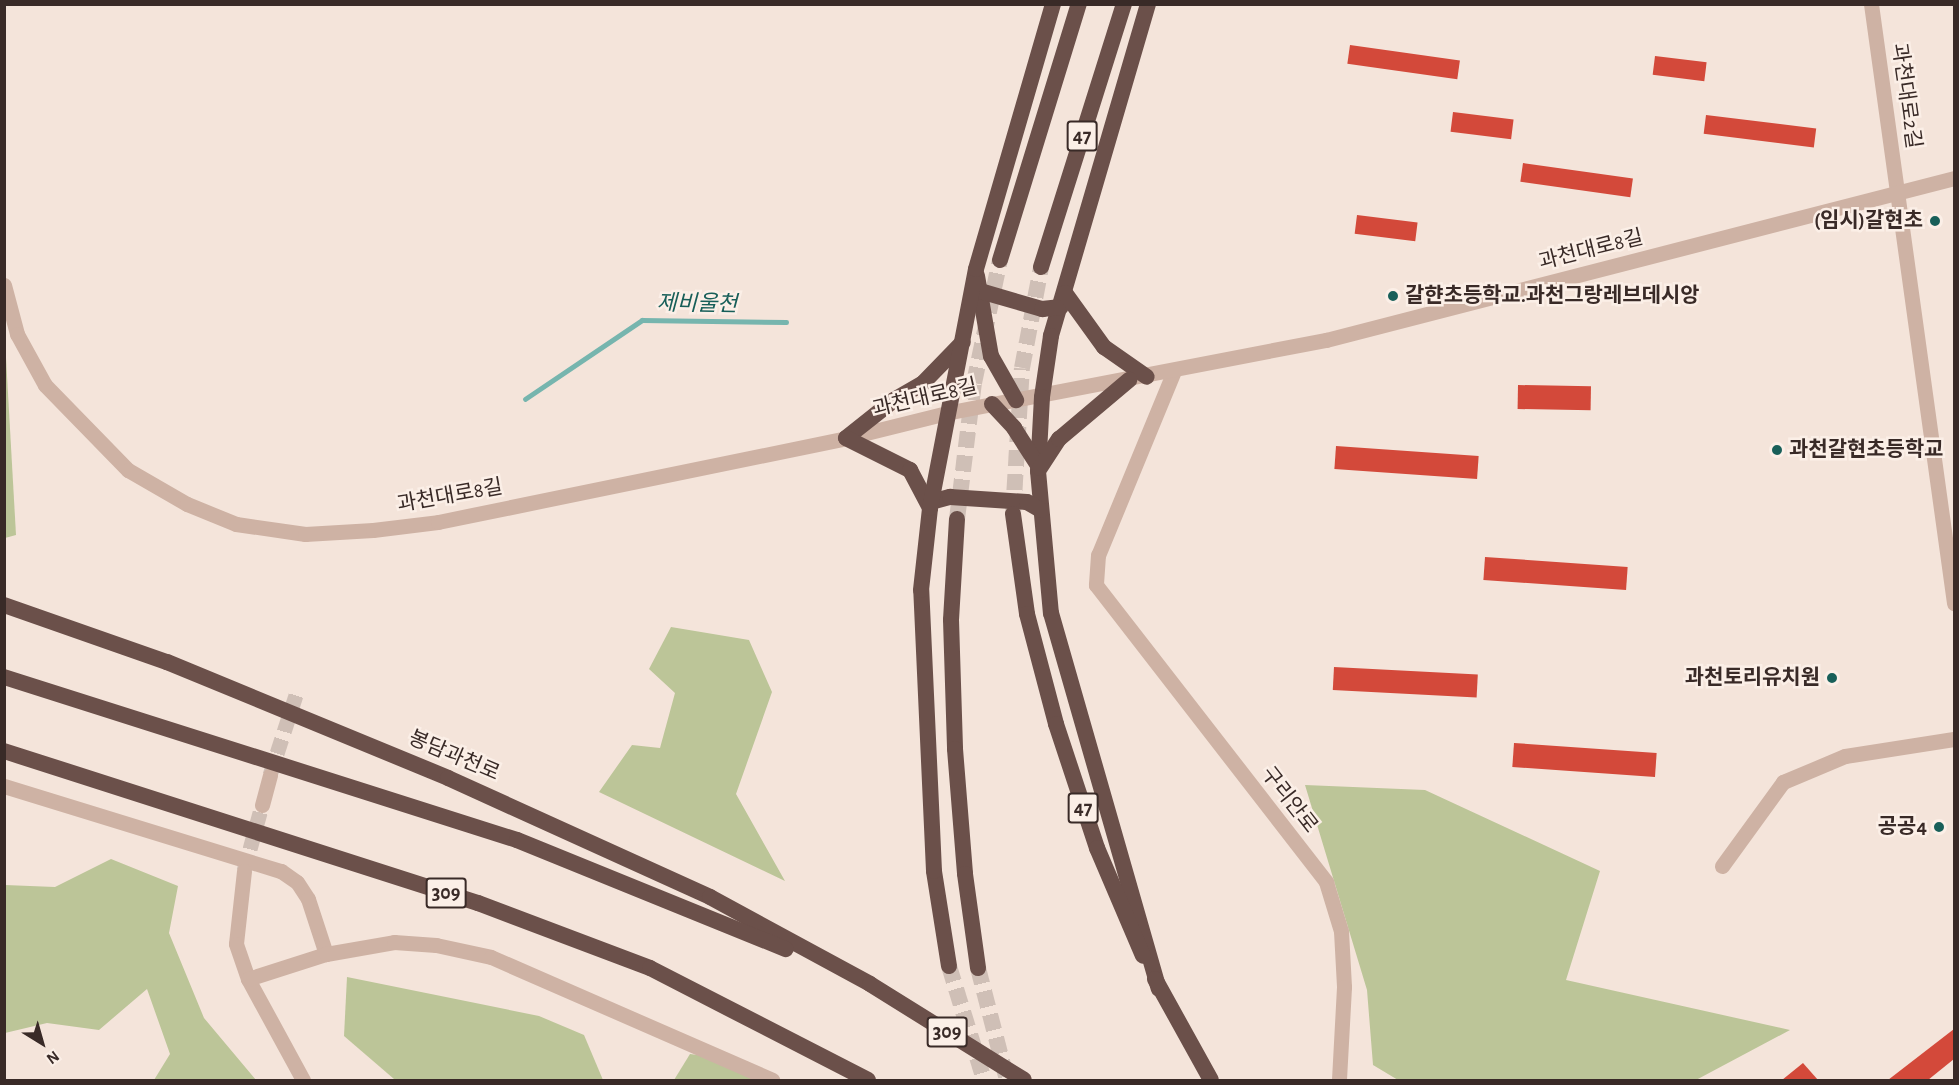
<!DOCTYPE html>
<meta charset="utf-8">
<style>
body{margin:0}
#map{position:relative;width:1959px;height:1085px;overflow:hidden;background:#f4e4da;font-family:"Alegreya Sans","Noto Sans KR",sans-serif}
div>[style]{position:absolute}
.green>*{inset:0;background:#bcc598}
.stream>*{height:4.5px;margin:-2.25px;padding:0 2.25px;transform-origin:2.25px;border-radius:2.25px;background:#76b5ae}
.building>*{inset:0;background:#d3493a;transform-origin:0 0}
.minor-tunnel>*{height:15px;margin-top:-7.5px;transform-origin:0;background:repeating-linear-gradient(90deg,#cfbfb6 0 15px,transparent 0 23px)}
.trunk-tunnel>*{height:16px;margin-top:-8px;transform-origin:0;background:repeating-linear-gradient(90deg,#cfbfb6 0 16px,transparent 0 24px)}
.minor>*{height:15px;margin:-7.5px;padding:0 7.5px;transform-origin:7.5px;border-radius:7.5px;background:#ceb2a4}
.tertiary>*{height:15px;margin:-7.5px;padding:0 7.5px;transform-origin:7.5px;border-radius:7.5px;background:#ceb2a4}
.trunk>*{height:16px;margin:-8px;padding:0 8px;transform-origin:8px;border-radius:8px;background:#6b504a}
.dots>*{width:16px;height:16px;translate:-50% -50%;box-sizing:border-box;border:3px solid #fbefe7;border-radius:50%}
span{translate:-50% -50%;white-space:nowrap;text-align:center;line-height:1.15;-webkit-text-stroke:5px #fbefe7;paint-order:stroke}
.shield-label span{padding:2px 4px;background:#fbefe7;border:2px solid;border-radius:4px;-webkit-text-stroke-width:0}
.shield-label{font-size:20px;color:#392a27;font-weight:700}
.street-label{font-size:21px;color:#392a27}
.poi-label{font-size:21px;color:#392a27;font-weight:700}
.right{translate:-100% -50%;text-align:right}
.left{translate:0 -50%;text-align:left}
.water-label{font-size:22px;color:#185f59;font-style:italic}
.frame{position:absolute;inset:0;border:6px solid #392a27;pointer-events:none}
.north{position:absolute;left:12px;top:1013px;width:60px;height:60px;-webkit-text-stroke:4px #fbefe7;paint-order:stroke;rotate:143deg;font-size:16px;font-weight:700;line-height:24px;text-align:center;color:#392a27}
.north::after{content:'';display:block;margin:auto;width:21px;height:27px;background:#392a27;clip-path:polygon(50% 0,100% 100%,50% 72%,0 100%)}
</style>
<div id="map">
<div class="green">
<i style="clip-path:polygon(5px 340px,16px 535px,5px 538px,4px 538px)"></i>
<i style="clip-path:polygon(671px 627px,749px 640px,772px 692px,736px 794px,785px 881px,599px 792px,632px 745px,660px 748px,675px 693px,649px 669px)"></i>
<i style="clip-path:polygon(1305px 785px,1425px 790px,1600px 871px,1566px 980px,1790px 1030px,1696px 1080px,1398px 1080px,1373px 1065px,1367px 990px)"></i>
<i style="clip-path:polygon(111px 859px,178px 886px,169px 933px,204px 1018px,256px 1080px,154px 1080px,170px 1054px,147px 989px,99px 1030px,47px 1023px,5px 1033px,5px 885px,55px 887px)"></i>
<i style="clip-path:polygon(347px 977px,539px 1016px,584px 1035px,603px 1080px,394px 1079px,344px 1036px)"></i>
<i style="clip-path:polygon(690px 1054px,749px 1062px,752px 1080px,674px 1080px)"></i>
</div>
<div class="stream">
<i style="left:525px;top:399px;width:141px;rotate:-34deg"></i>
<i style="left:642px;top:320px;width:144px;rotate:0.8deg"></i>
</div>
<div class="building">
<i style="left:1350px;top:45px;width:111px;height:19px;rotate:8deg"></i>
<i style="left:1655px;top:56px;width:52px;height:19px;rotate:7deg"></i>
<i style="left:1453px;top:112px;width:61px;height:20px;rotate:7deg"></i>
<i style="left:1706px;top:115px;width:111px;height:19px;rotate:7deg"></i>
<i style="left:1523px;top:163px;width:111px;height:19px;rotate:8deg"></i>
<i style="left:1357px;top:215px;width:61px;height:19px;rotate:7deg"></i>
<i style="left:1518px;top:385px;width:73px;height:24px;rotate:1deg"></i>
<i style="left:1336px;top:446px;width:143px;height:23px;rotate:4deg"></i>
<i style="left:1485px;top:557px;width:143px;height:23px;rotate:4deg"></i>
<i style="left:1334px;top:667px;width:144px;height:23px;rotate:3deg"></i>
<i style="left:1514px;top:743px;width:143px;height:24px;rotate:4deg"></i>
<i style="clip-path:polygon(1954px 1029px,1954px 1059px,1928px 1080px,1888px 1080px)"></i>
<i style="clip-path:polygon(1803px 1063px,1818px 1080px,1782px 1080px)"></i>
</div>
<div class="minor-tunnel">
<i style="left:270px;top:775px;width:87px;rotate:-72deg"></i>
<i style="left:244px;top:871px;width:68px;rotate:-74.7deg"></i>
</div>
<div class="trunk-tunnel">
<i style="left:1013px;top:514px;width:146px;rotate:-86.5deg"></i>
<i style="left:1022px;top:368px;width:103px;rotate:-79.3deg"></i>
<i style="left:957px;top:519px;width:137px;rotate:-82.9deg"></i>
<i style="left:974px;top:383px;width:126px;rotate:-78.1deg"></i>
<i style="left:949px;top:966px;width:119px;rotate:72.9deg"></i>
<i style="left:978px;top:968px;width:116px;rotate:75.5deg"></i>
</div>
<div class="minor">
<i style="left:1174px;top:371px;width:199px;rotate:112.4deg"></i>
<i style="left:1098px;top:555px;width:30px;rotate:94deg"></i>
<i style="left:1096px;top:585px;width:376px;rotate:52.2deg"></i>
<i style="left:1326px;top:882px;width:51px;rotate:73deg"></i>
<i style="left:1341px;top:931px;width:56px;rotate:86.9deg"></i>
<i style="left:1344px;top:987px;width:93px;rotate:93.1deg"></i>
<i style="left:4px;top:786px;width:290px;rotate:17.1deg"></i>
<i style="left:281px;top:871px;width:19px;rotate:35deg"></i>
<i style="left:297px;top:882px;width:20px;rotate:57deg"></i>
<i style="left:308px;top:899px;width:58px;rotate:71.9deg"></i>
<i style="left:262px;top:805px;width:31px;rotate:-75deg"></i>
<i style="left:1722px;top:866px;width:104px;rotate:-54deg"></i>
<i style="left:1783px;top:782px;width:67px;rotate:-22.8deg"></i>
<i style="left:1845px;top:756px;width:110px;rotate:-8.9deg"></i>
<i style="left:244px;top:871px;width:73px;rotate:96.3deg"></i>
<i style="left:236px;top:944px;width:37px;rotate:71deg"></i>
<i style="left:248px;top:979px;width:115px;rotate:61.4deg"></i>
<i style="left:248px;top:979px;width:82px;rotate:-17.8deg"></i>
<i style="left:326px;top:954px;width:69px;rotate:-10deg"></i>
<i style="left:394px;top:942px;width:42px;rotate:4.1deg"></i>
<i style="left:436px;top:945px;width:56px;rotate:12.3deg"></i>
<i style="left:491px;top:957px;width:307px;rotate:23.6deg"></i>
</div>
<div class="tertiary">
<i style="left:1871px;top:4px;width:605px;rotate:82.11deg"></i>
<i style="left:4px;top:285px;width:51px;rotate:75.1deg"></i>
<i style="left:17px;top:334px;width:58px;rotate:61.2deg"></i>
<i style="left:45px;top:385px;width:119px;rotate:45.7deg"></i>
<i style="left:128px;top:470px;width:68px;rotate:30deg"></i>
<i style="left:187px;top:504px;width:53px;rotate:22.2deg"></i>
<i style="left:236px;top:524px;width:70px;rotate:8.2deg"></i>
<i style="left:305px;top:534px;width:68px;rotate:-3.4deg"></i>
<i style="left:373px;top:530px;width:65px;rotate:-7deg"></i>
<i style="left:438px;top:522px;width:417px;rotate:-11.6deg"></i>
<i style="left:846px;top:438px;width:108px;rotate:-13.9deg"></i>
<i style="left:951px;top:412px;width:382px;rotate:-10.9deg"></i>
<i style="left:1326px;top:340px;width:649px;rotate:-14.46deg"></i>
</div>
<div class="trunk">
<i style="left:1148px;top:4px;width:346px;rotate:106.3deg"></i>
<i style="left:1051px;top:336px;width:62px;rotate:98.4deg"></i>
<i style="left:1042px;top:397px;width:74px;rotate:93.1deg"></i>
<i style="left:1038px;top:471px;width:143px;rotate:84.8deg"></i>
<i style="left:1051px;top:613px;width:391px;rotate:74deg"></i>
<i style="left:1000px;top:260px;width:268px;rotate:-72.9deg"></i>
<i style="left:1041px;top:267px;width:276px;rotate:-72.5deg"></i>
<i style="left:977px;top:276px;width:81px;rotate:80.1deg"></i>
<i style="left:991px;top:356px;width:51px;rotate:60.4deg"></i>
<i style="left:980px;top:291px;width:65px;rotate:16.2deg"></i>
<i style="left:1042px;top:309px;width:19px;rotate:-6deg"></i>
<i style="left:1065px;top:293px;width:67px;rotate:54.2deg"></i>
<i style="left:1104px;top:347px;width:52px;rotate:34.9deg"></i>
<i style="left:992px;top:404px;width:33px;rotate:47deg"></i>
<i style="left:1014px;top:428px;width:46px;rotate:57.3deg"></i>
<i style="left:846px;top:438px;width:61px;rotate:-38.4deg"></i>
<i style="left:894px;top:400px;width:34px;rotate:-30deg"></i>
<i style="left:923px;top:383px;width:57px;rotate:-45.7deg"></i>
<i style="left:846px;top:438px;width:72px;rotate:26.6deg"></i>
<i style="left:910px;top:470px;width:43px;rotate:62.2deg"></i>
<i style="left:1040px;top:468px;width:35px;rotate:-57deg"></i>
<i style="left:1059px;top:439px;width:92px;rotate:-40.1deg"></i>
<i style="left:931px;top:502px;width:20px;rotate:-15deg"></i>
<i style="left:950px;top:497px;width:77px;rotate:3.7deg"></i>
<i style="left:1027px;top:502px;width:16px;rotate:30deg"></i>
<i style="left:1013px;top:514px;width:101px;rotate:82deg"></i>
<i style="left:1027px;top:614px;width:114px;rotate:75.2deg"></i>
<i style="left:1056px;top:724px;width:131px;rotate:71.7deg"></i>
<i style="left:1097px;top:848px;width:117px;rotate:66.9deg"></i>
<i style="left:957px;top:519px;width:101px;rotate:93.4deg"></i>
<i style="left:951px;top:620px;width:129px;rotate:88.2deg"></i>
<i style="left:955px;top:749px;width:125px;rotate:85.4deg"></i>
<i style="left:965px;top:874px;width:95px;rotate:82.1deg"></i>
<i style="left:4px;top:605px;width:173px;rotate:19.3deg"></i>
<i style="left:167px;top:662px;width:304px;rotate:22.4deg"></i>
<i style="left:448px;top:778px;width:288px;rotate:24.4deg"></i>
<i style="left:710px;top:897px;width:182px;rotate:28.5deg"></i>
<i style="left:870px;top:984px;width:181px;rotate:31.9deg"></i>
<i style="left:4px;top:677px;width:538px;rotate:17.63deg"></i>
<i style="left:517px;top:840px;width:290px;rotate:22.1deg"></i>
<i style="left:4px;top:751px;width:498px;rotate:17.8deg"></i>
<i style="left:478px;top:903px;width:184px;rotate:20.7deg"></i>
<i style="left:650px;top:968px;width:245px;rotate:27.2deg"></i>
<i style="left:949px;top:966px;width:96px;rotate:-99deg"></i>
<i style="left:934px;top:871px;width:281px;rotate:-92.6deg"></i>
<i style="left:921px;top:590px;width:82px;rotate:-83.7deg"></i>
<i style="left:930px;top:508px;width:243px;rotate:-79.1deg"></i>
<i style="left:976px;top:269px;width:276px;rotate:-73.8deg"></i>
<i style="left:1155px;top:979px;width:115px;rotate:61deg"></i>
</div>
<div class="dots">
<i style="left:1935px;top:221px;background:#185f59"></i>
<i style="left:1393px;top:296px;background:#185f59"></i>
<i style="left:1777px;top:450px;background:#185f59"></i>
<i style="left:1832px;top:678px;background:#185f59"></i>
<i style="left:1939px;top:827px;background:#185f59"></i>
</div>
<div class="shield-label">
<span style="left:1082px;top:136px">47</span>
<span style="left:1083px;top:808px">47</span>
<span style="left:446px;top:893px">309</span>
<span style="left:947px;top:1032px">309</span>
</div>
<div class="street-label">
<span style="left:1906px;top:96px;rotate:82deg">과천대로2길</span>
<span style="left:1591px;top:250px;rotate:-14deg">과천대로8길</span>
<span style="left:925px;top:398px;rotate:-13deg">과천대로8길</span>
<span style="left:450px;top:496px;rotate:-10deg">과천대로8길</span>
<span style="left:454px;top:756px;rotate:23deg">봉담과천로</span>
<span style="left:1289px;top:800px;rotate:52deg">구리안로</span>
</div>
<div class="poi-label">
<span class="right" style="left:1923px;top:221px">(임시)갈현초</span>
<span class="left" style="left:1405px;top:296px">갈햔초등학교.과천그랑레브데시앙</span>
<span class="left" style="left:1789px;top:450px">과천갈현초등학교</span>
<span class="right" style="left:1820px;top:678px">과천토리유치원</span>
<span class="right" style="left:1927px;top:827px">공공4</span>
</div>
<div class="water-label">
<span style="left:697px;top:304px;rotate:1deg">제비울천</span>
</div>
<div class="frame"></div>
<div class="north">N</div>
</div>
